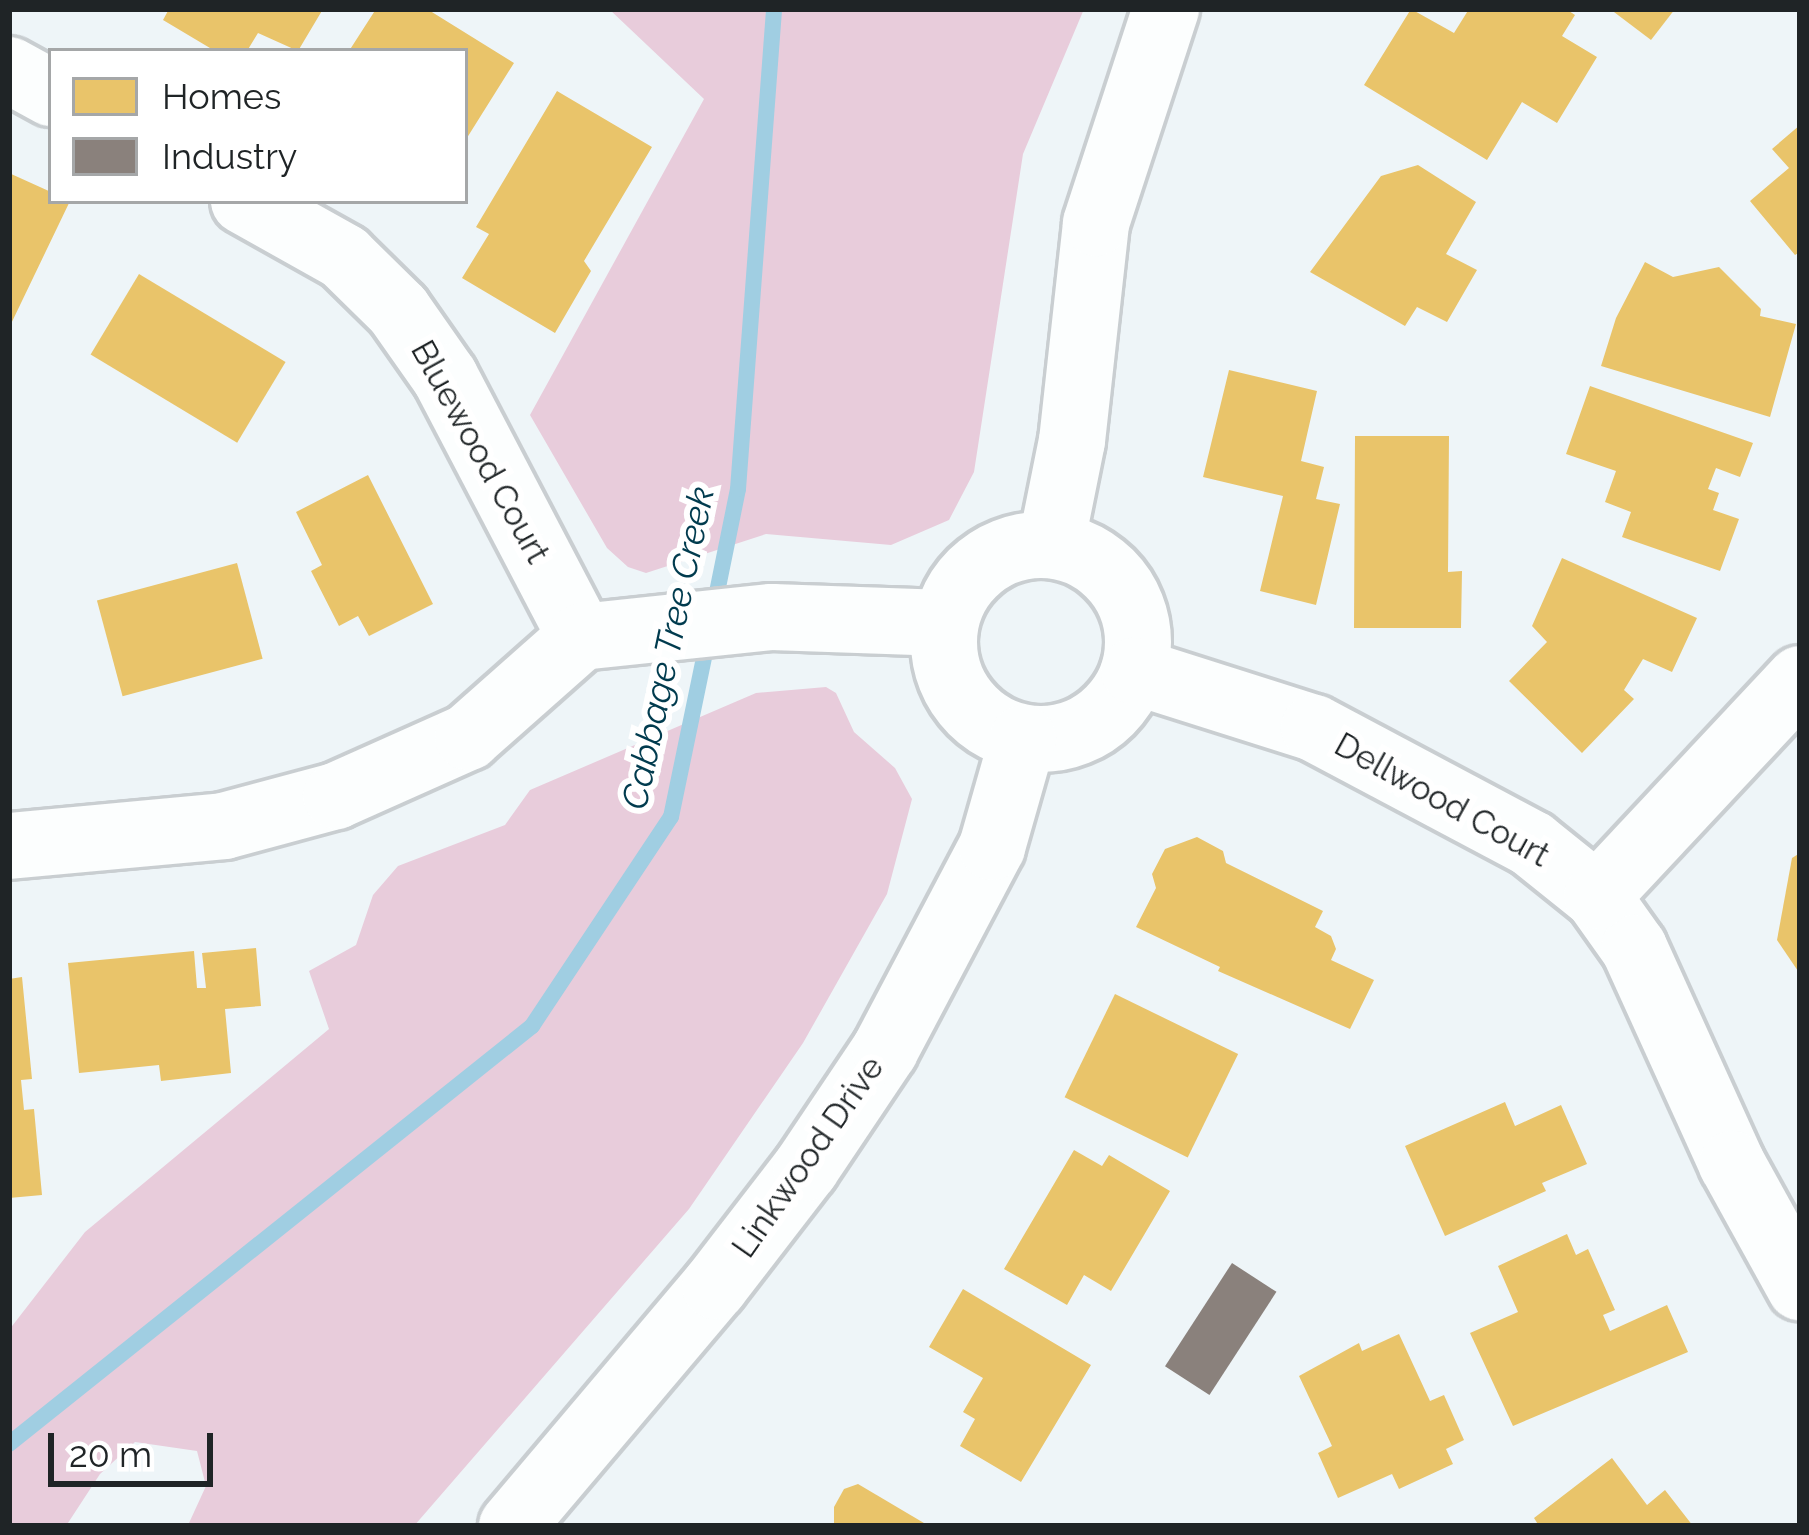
<!DOCTYPE html>
<style>
body{margin:0}
#map{position:relative;width:1809px;height:1535px;overflow:hidden;background:#eef5f8;font-family:Raleway,sans-serif}
div>[style]{position:absolute}
.forest>*{inset:0;background:#e8ccdb}
.homes>*{inset:0;background:#e9c46a;transform-origin:0 0}
.industry>*{inset:0;background:#8a817c;transform-origin:0 0}
.stream>*{height:16px;margin:-8px;padding:0 8px;transform-origin:8px;border-radius:8px;background:#a0cee2}
.roads{filter:drop-shadow(3px 0 #c9ced1) drop-shadow(-3px 0 #c9ced1) drop-shadow(0 3px #c9ced1) drop-shadow(0 -3px #c9ced1)}
.minor>*{height:66px;margin:-33px;padding:0 33px;transform-origin:33px;border-radius:33px;background:#fcfefe}
.minor>.ring{margin:-33px;padding:0;box-sizing:content-box;background:none;border:66px solid #fcfefe;border-radius:50%}
span{translate:-50% -50%;white-space:nowrap;text-align:center;line-height:1.15;-webkit-text-stroke:12px #fff;paint-order:stroke}
.street-label{font-size:33px;color:#1f2426}
.water-label{font-size:36px;color:#013b4e;font-style:italic}
.frame{position:absolute;inset:0;border:12px solid #1f2426;pointer-events:none}
.legend{position:absolute;left:48px;top:48px;width:420px;height:156px;box-sizing:border-box;background:#fff;border:3px solid #a5a7a8;margin:0;padding:15px 21px;list-style:none;font-size:36px;color:#1f2426}
.legend li{display:flex;align-items:center;gap:24px;height:60px}
.legend b{width:60px;border:3px solid #a5a7a8}
.scale{position:absolute;left:48px;top:1433px;width:165px;height:54px;box-sizing:border-box;border:6px solid #1f2426;border-top:0;padding-left:15px;font-size:36px;line-height:42px;white-space:nowrap;color:#1f2426;-webkit-text-stroke:9px #fff;paint-order:stroke}
</style>
<div id="map">
<div class="forest">
<i style="clip-path:polygon(609px 9px,1084px 9px,1023px 154px,974px 472px,949px 520px,891px 545px,766px 534px,646px 573px,628px 567px,607px 548px,530px 415px,704px 99px)"></i>
<i style="clip-path:polygon(826px 687px,836px 693px,854px 732px,895px 768px,912px 799px,887px 894px,803px 1043px,689px 1209px,414px 1526px,179px 1526px,189px 1523px,206px 1486px,197px 1451px,135px 1442px,100px 1474px,66px 1526px,9px 1526px,9px 1330px,85px 1232px,329px 1029px,309px 971px,356px 945px,373px 895px,398px 866px,505px 825px,530px 790px,756px 693px)"></i>
</div>
<div class="homes">
<i style="clip-path:polygon(169px 9px,323px 9px,298px 51px,258px 33px,247px 51px,215px 51px,163px 20px)"></i>
<i style="clip-path:polygon(376px 9px,427px 9px,514px 63px,465px 141px,465px 51px,349px 51px)"></i>
<i style="clip-path:polygon(1411px 9px,1454px 33px,1469px 9px,1566px 9px,1575px 15px,1562px 36px,1597px 57px,1557px 123px,1522px 102px,1487px 160px,1364px 85px)"></i>
<i style="clip-path:polygon(1610px 9px,1675px 9px,1651px 40px)"></i>
<i style="clip-path:polygon(557px 91px,652px 147px,584px 261px,591px 271px,555px 333px,462px 278px,489px 234px,476px 227px)"></i>
<i style="clip-path:polygon(1800px 125px,1800px 252px,1795px 255px,1750px 201px,1789px 168px,1772px 149px)"></i>
<i style="clip-path:polygon(1418px 165px,1476px 202px,1446px 254px,1477px 270px,1447px 322px,1417px 307px,1405px 326px,1310px 272px,1381px 176px)"></i>
<i style="clip-path:polygon(9px 173px,51px 192px,51px 201px,70px 201px,9px 328px)"></i>
<i style="clip-path:polygon(1645px 262px,1673px 277px,1719px 267px,1761px 309px,1760px 316px,1796px 324px,1770px 417px,1601px 366px,1616px 318px)"></i>
<i style="left:139px;top:274px;width:171px;height:94px;rotate:31deg"></i>
<i style="clip-path:polygon(1229px 370px,1317px 391px,1301px 461px,1324px 467px,1316px 499px,1340px 504px,1316px 605px,1260px 591px,1283px 496px,1203px 477px)"></i>
<i style="clip-path:polygon(1590px 386px,1753px 443px,1740px 477px,1716px 468px,1708px 489px,1719px 493px,1713px 510px,1739px 519px,1720px 571px,1622px 537px,1631px 512px,1605px 502px,1616px 471px,1566px 454px)"></i>
<i style="clip-path:polygon(1355px 436px,1449px 436px,1448px 572px,1462px 571px,1461px 628px,1354px 628px)"></i>
<i style="clip-path:polygon(368px 475px,433px 604px,369px 636px,358px 616px,339px 626px,311px 571px,322px 565px,296px 512px)"></i>
<i style="clip-path:polygon(1562px 558px,1697px 618px,1672px 672px,1643px 659px,1624px 690px,1634px 699px,1582px 753px,1509px 681px,1547px 642px,1532px 626px)"></i>
<i style="left:237px;top:563px;width:99px;height:145px;rotate:75deg"></i>
<i style="clip-path:polygon(1197px 837px,1223px 851px,1226px 863px,1323px 911px,1315px 927px,1331px 936px,1336px 949px,1331px 960px,1374px 980px,1350px 1029px,1218px 971px,1220px 967px,1136px 927px,1156px 888px,1152px 874px,1165px 849px)"></i>
<i style="clip-path:polygon(1800px 853px,1800px 974px,1777px 940px,1792px 858px)"></i>
<i style="clip-path:polygon(256px 948px,261px 1006px,225px 1009px,231px 1073px,161px 1081px,159px 1065px,79px 1073px,68px 963px,194px 951px,197px 988px,206px 988px,202px 953px)"></i>
<i style="clip-path:polygon(22px 977px,32px 1079px,21px 1080px,24px 1110px,34px 1109px,42px 1195px,9px 1198px,9px 979px)"></i>
<i style="left:1115px;top:994px;width:137px;height:115px;rotate:26deg"></i>
<i style="clip-path:polygon(1505px 1102px,1515px 1126px,1561px 1105px,1587px 1164px,1542px 1183px,1546px 1191px,1445px 1236px,1405px 1146px)"></i>
<i style="clip-path:polygon(1074px 1150px,1102px 1166px,1109px 1155px,1170px 1191px,1111px 1291px,1084px 1275px,1067px 1305px,1004px 1269px)"></i>
<i style="clip-path:polygon(1567px 1234px,1576px 1255px,1588px 1249px,1615px 1310px,1603px 1315px,1610px 1331px,1667px 1305px,1688px 1352px,1513px 1426px,1470px 1333px,1518px 1312px,1498px 1266px)"></i>
<i style="clip-path:polygon(963px 1289px,1091px 1365px,1021px 1482px,960px 1446px,975px 1419px,963px 1412px,983px 1378px,929px 1347px)"></i>
<i style="clip-path:polygon(1399px 1334px,1430px 1401px,1444px 1395px,1464px 1440px,1446px 1449px,1453px 1464px,1399px 1489px,1392px 1474px,1338px 1498px,1318px 1453px,1332px 1446px,1299px 1376px,1359px 1343px,1362px 1351px)"></i>
<i style="clip-path:polygon(1612px 1458px,1647px 1505px,1665px 1490px,1693px 1526px,1539px 1526px,1534px 1518px)"></i>
<i style="clip-path:polygon(858px 1484px,929px 1526px,834px 1526px,834px 1507px,844px 1489px)"></i>
</div>
<div class="industry">
<i style="left:1232px;top:1263px;width:53px;height:123px;rotate:33deg"></i>
</div>
<div class="stream">
<i style="left:714px;top:607px;width:120px;rotate:-78.5deg"></i>
<i style="left:738px;top:489px;width:481px;rotate:-85.7deg"></i>
<i style="left:9px;top:1444px;width:670px;rotate:-38.63deg"></i>
<i style="left:532px;top:1026px;width:251px;rotate:-56.4deg"></i>
<i style="left:671px;top:817px;width:183px;rotate:-78.3deg"></i>
</div>
<div class="roads">
<div class="minor">
<i style="left:9px;top:70px;width:48px;rotate:28.7deg"></i>
<i style="left:244px;top:201px;width:115px;rotate:29.2deg"></i>
<i style="left:344px;top:257px;width:76px;rotate:44.5deg"></i>
<i style="left:398px;top:310px;width:82px;rotate:55deg"></i>
<i style="left:445px;top:377px;width:293px;rotate:62.4deg"></i>
<i style="left:1051px;top:545px;width:106px;rotate:-78.6deg"></i>
<i style="left:1072px;top:441px;width:219px;rotate:-83.7deg"></i>
<i style="left:1096px;top:223px;width:225px;rotate:-71.9deg"></i>
<i class="ring" style="left:944px;top:545px;width:128px;height:128px"></i>
<i style="left:1134px;top:671px;width:189px;rotate:17.6deg"></i>
<i style="left:1314px;top:728px;width:247px;rotate:28deg"></i>
<i style="left:1532px;top:844px;width:83px;rotate:38.7deg"></i>
<i style="left:1597px;top:896px;width:64px;rotate:54.6deg"></i>
<i style="left:1634px;top:948px;width:237px;rotate:65.6deg"></i>
<i style="left:1732px;top:1164px;width:141px;rotate:61.1deg"></i>
<i style="left:9px;top:846px;width:216px;rotate:-5.3deg"></i>
<i style="left:224px;top:826px;width:116px;rotate:-15deg"></i>
<i style="left:336px;top:796px;width:145px;rotate:-24.1deg"></i>
<i style="left:468px;top:737px;width:151px;rotate:-41.5deg"></i>
<i style="left:581px;top:637px;width:192px;rotate:-6deg"></i>
<i style="left:772px;top:617px;width:173px;rotate:2deg"></i>
<i style="left:1597px;top:896px;width:297px;rotate:-46.9deg"></i>
<i style="left:512px;top:1526px;width:314px;rotate:-49.8deg"></i>
<i style="left:715px;top:1286px;width:149px;rotate:-52.4deg"></i>
<i style="left:806px;top:1168px;width:142px;rotate:-56.2deg"></i>
<i style="left:885px;top:1050px;width:229px;rotate:-62.2deg"></i>
<i style="left:992px;top:847px;width:113px;rotate:-74.1deg"></i>
</div>
</div>
<div class="street-label">
<span style="left:480px;top:452px;rotate:61deg">Bluewood Court</span>
<span style="left:1442px;top:800px;rotate:29deg">Dellwood Court</span>
<span style="left:808px;top:1157px;rotate:-55deg">Linkwood Drive</span>
</div>
<div class="water-label">
<span style="left:668px;top:648px;rotate:-78deg">Cabbage Tree Creek</span>
</div>
<div class="frame"></div>
<ul class="legend">
<li><b style="height:33px;background:#e9c46a"></b>Homes</li>
<li><b style="height:33px;background:#8a817c"></b>Industry</li>
</ul>
<div class="scale">20 m</div>
</div>
